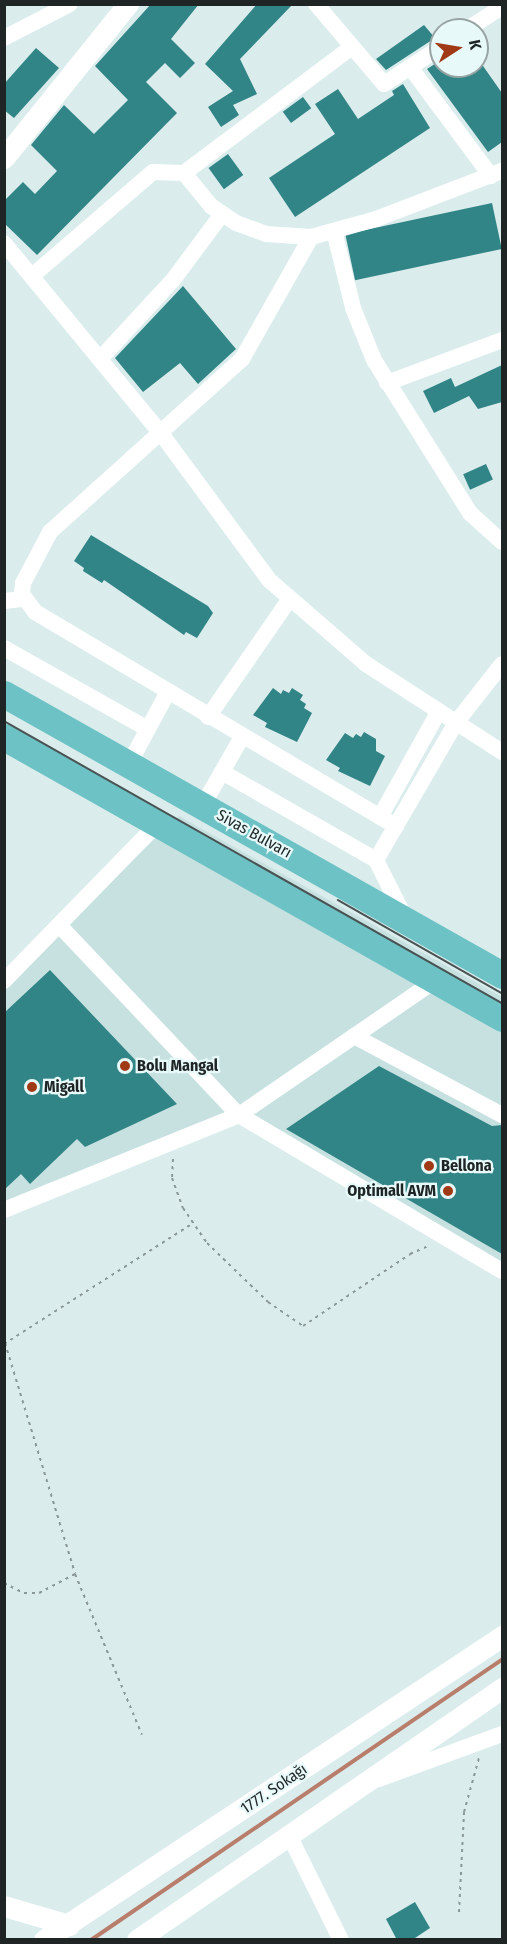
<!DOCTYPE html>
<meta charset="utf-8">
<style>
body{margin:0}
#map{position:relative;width:507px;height:1944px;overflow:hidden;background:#daecec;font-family:"Fira Sans Condensed",sans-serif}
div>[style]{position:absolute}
.built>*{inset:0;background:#c7e1e1}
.stream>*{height:4px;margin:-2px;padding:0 2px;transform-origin:2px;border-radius:2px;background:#b87d6b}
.building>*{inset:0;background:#328587;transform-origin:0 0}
.path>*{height:2px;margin-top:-1px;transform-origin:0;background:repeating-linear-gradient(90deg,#8a9797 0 3px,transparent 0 7.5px)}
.minor>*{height:16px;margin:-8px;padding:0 8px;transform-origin:8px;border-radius:8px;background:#fff}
.tertiary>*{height:21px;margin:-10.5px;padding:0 10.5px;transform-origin:10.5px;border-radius:10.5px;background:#fff}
.trunk>*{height:27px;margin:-13.5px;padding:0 13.5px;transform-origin:13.5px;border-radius:13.5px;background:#6cc2c4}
.tram>*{height:1.5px;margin:-0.75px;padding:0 0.75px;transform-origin:0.75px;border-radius:0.75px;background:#4a5353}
.dots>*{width:16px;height:16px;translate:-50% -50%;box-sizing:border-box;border:3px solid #e8f9f9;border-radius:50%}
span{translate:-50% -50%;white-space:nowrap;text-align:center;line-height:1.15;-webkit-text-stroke:4.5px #e8f9f9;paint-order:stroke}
.street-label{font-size:16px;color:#1f2525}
.poi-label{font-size:16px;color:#1f2525;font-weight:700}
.left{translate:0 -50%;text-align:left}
.right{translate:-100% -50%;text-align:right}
.frame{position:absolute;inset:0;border:6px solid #1f2525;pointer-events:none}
.north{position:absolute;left:429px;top:18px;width:60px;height:60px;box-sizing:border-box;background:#e8f9f9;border:2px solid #98a4a4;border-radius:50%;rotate:78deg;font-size:16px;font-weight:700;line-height:24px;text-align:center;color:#1f2525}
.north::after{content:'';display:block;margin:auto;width:21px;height:27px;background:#a03916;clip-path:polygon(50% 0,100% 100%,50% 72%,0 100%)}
</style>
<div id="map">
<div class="built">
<i style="clip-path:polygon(179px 816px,502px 997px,502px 1271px,242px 1118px,5px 1208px,5px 980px)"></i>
</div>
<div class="stream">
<i style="left:91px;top:1940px;width:497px;rotate:-34.3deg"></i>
</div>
<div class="building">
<i style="clip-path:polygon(151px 4px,199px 4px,171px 39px,195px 63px,180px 78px,165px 63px,146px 82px,177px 113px,37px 255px,4px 223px,4px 201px,23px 182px,35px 194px,57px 171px,31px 145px,64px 105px,94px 134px,128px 100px,95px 66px)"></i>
<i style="clip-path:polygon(257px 4px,293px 4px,240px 59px,257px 94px,233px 105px,239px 115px,221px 127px,208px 107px,233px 91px,205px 64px)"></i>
<i style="clip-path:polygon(424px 25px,435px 38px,386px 70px,376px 59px)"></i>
<i style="clip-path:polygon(36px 48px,59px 68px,14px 118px,4px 110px,4px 84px)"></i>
<i style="clip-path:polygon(441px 60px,441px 66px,483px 66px,502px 93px,502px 142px,488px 152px,427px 69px)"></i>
<i style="clip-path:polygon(403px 84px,430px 128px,295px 217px,269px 178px,335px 134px,315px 104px,338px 89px,358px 119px,394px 95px,392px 91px)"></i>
<i style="left:303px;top:97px;width:14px;height:25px;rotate:54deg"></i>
<i style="left:228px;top:154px;width:26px;height:24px;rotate:54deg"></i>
<i style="left:492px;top:203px;width:47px;height:150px;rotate:78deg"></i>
<i style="clip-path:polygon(183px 286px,236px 349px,198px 384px,180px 363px,143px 392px,115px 358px)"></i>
<i style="clip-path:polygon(502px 365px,502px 402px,478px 409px,469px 396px,434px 413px,423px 391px,451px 378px,455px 387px)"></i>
<i style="left:486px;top:464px;width:17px;height:25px;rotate:66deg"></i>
<i style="clip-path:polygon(91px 535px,208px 606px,213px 613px,197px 638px,186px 632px,184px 635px,104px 580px,102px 583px,83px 571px,84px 568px,74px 561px)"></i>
<i style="clip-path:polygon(273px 688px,281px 694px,283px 690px,289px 693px,292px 688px,303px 695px,300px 700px,306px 704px,304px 708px,312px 713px,297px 742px,265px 727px,267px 723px,253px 715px)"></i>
<i style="clip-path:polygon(364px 732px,376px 739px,376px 751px,385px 756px,370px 786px,338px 771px,340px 768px,326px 760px,345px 733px,353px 738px,356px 734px,361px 737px)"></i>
<i style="clip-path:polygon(50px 970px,177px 1104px,85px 1147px,77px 1139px,30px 1184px,21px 1174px,4px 1190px,4px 1013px)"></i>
<i style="clip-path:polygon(379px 1066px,492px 1126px,502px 1125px,502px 1254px,286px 1129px)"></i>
<i style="clip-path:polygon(415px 1902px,430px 1928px,412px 1940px,397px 1940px,386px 1919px)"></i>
</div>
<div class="path">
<i style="left:173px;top:1159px;width:19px;rotate:93deg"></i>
<i style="left:172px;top:1178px;width:32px;rotate:70deg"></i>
<i style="left:183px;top:1208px;width:42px;rotate:55.6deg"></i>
<i style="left:207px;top:1243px;width:85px;rotate:44deg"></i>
<i style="left:268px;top:1302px;width:42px;rotate:34.4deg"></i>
<i style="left:303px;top:1326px;width:129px;rotate:-33.9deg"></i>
<i style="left:410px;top:1254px;width:22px;rotate:-24deg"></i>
<i style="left:5px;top:1343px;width:241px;rotate:73.1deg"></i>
<i style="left:75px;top:1574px;width:174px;rotate:67.4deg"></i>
<i style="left:4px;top:1344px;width:224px;rotate:-32.6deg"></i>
<i style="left:4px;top:1464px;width:14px;rotate:90deg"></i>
<i style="left:4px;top:1583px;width:22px;rotate:27deg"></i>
<i style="left:24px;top:1593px;width:15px"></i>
<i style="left:39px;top:1593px;width:41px;rotate:-27.8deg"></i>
<i style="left:459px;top:1912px;width:100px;rotate:-87.1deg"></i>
<i style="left:464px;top:1812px;width:56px;rotate:-74.5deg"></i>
</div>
<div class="minor">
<i style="left:316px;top:4px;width:105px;rotate:49.6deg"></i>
<i style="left:384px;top:84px;width:68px;rotate:-33deg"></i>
<i style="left:466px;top:30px;width:43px;rotate:-32.6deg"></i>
<i style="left:4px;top:38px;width:74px;rotate:-27.3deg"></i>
<i style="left:410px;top:67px;width:136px;rotate:53.4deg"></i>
<i style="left:184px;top:173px;width:43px;rotate:50.7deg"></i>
<i style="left:211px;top:206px;width:30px;rotate:34deg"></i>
<i style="left:236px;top:223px;width:32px;rotate:20deg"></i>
<i style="left:266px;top:234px;width:45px;rotate:3.8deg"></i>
<i style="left:311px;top:237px;width:67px;rotate:-15.5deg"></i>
<i style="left:376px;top:219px;width:135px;rotate:-20.9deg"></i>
<i style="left:334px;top:231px;width:79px;rotate:76.1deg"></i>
<i style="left:353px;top:308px;width:56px;rotate:68deg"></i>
<i style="left:374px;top:360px;width:181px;rotate:57.9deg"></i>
<i style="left:470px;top:513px;width:43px;rotate:42.2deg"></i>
<i style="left:311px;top:237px;width:140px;rotate:119.5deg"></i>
<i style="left:242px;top:359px;width:258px;rotate:138deg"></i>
<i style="left:50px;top:532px;width:58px;rotate:117.9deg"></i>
<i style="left:23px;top:583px;width:11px;rotate:95deg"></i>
<i style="left:22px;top:594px;width:22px;rotate:54deg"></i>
<i style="left:35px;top:612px;width:420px;rotate:30.7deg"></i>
<i style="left:4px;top:243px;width:245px;rotate:50.5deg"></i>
<i style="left:160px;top:432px;width:184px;rotate:53.6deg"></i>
<i style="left:269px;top:580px;width:128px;rotate:40.9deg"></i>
<i style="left:366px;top:664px;width:162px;rotate:32.9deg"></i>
<i style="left:32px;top:276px;width:160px;rotate:-40.7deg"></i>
<i style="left:153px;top:172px;width:31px;rotate:2deg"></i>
<i style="left:184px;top:173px;width:210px;rotate:-36.9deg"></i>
<i style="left:100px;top:359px;width:108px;rotate:-47.3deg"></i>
<i style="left:173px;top:280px;width:82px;rotate:-53.4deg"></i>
<i style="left:387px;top:383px;width:123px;rotate:-20.5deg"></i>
<i style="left:4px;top:601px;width:20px;rotate:-6deg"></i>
<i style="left:4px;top:648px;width:165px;rotate:29.4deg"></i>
<i style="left:208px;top:717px;width:142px;rotate:-55.3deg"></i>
<i style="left:129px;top:764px;width:82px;rotate:-61.6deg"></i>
<i style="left:222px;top:772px;width:177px;rotate:29.7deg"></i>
<i style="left:376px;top:860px;width:67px;rotate:63.4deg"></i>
<i style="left:203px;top:805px;width:78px;rotate:-60.2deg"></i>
<i style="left:380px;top:817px;width:119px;rotate:-60.9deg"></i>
<i style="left:376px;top:860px;width:157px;rotate:-59.8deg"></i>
<i style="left:455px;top:724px;width:76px;rotate:-51.9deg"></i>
<i style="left:60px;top:926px;width:260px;rotate:46.6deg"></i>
<i style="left:239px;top:1115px;width:306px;rotate:30.7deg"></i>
<i style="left:4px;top:981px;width:219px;rotate:-45.7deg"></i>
<i style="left:354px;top:1036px;width:168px;rotate:28.1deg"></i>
<i style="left:4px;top:1210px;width:253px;rotate:-22deg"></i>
<i style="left:239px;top:1115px;width:239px;rotate:-34.4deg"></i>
<i style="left:379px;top:1779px;width:131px;rotate:-20.1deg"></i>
<i style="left:289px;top:1835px;width:117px;rotate:63.7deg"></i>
</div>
<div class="tertiary">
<i style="left:4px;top:158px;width:198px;rotate:-51.2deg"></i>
<i style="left:4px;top:1906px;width:68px;rotate:16.3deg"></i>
<i style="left:44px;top:1940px;width:550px;rotate:-33.57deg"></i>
<i style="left:137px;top:1940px;width:444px;rotate:-34.6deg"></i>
</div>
<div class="trunk">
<i style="left:4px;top:694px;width:572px;rotate:29.43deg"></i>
<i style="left:4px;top:737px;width:572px;rotate:29.43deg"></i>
</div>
<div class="tram">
<i style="left:4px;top:721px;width:572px;rotate:29.52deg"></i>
<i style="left:338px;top:900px;width:189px;rotate:29.6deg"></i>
</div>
<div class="dots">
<i style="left:125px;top:1066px;background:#a03916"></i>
<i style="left:32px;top:1087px;background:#a03916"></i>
<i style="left:429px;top:1166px;background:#a03916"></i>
<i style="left:448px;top:1191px;background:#a03916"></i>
</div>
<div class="street-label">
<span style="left:254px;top:834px;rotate:29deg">Sivas Bulvarı</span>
<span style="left:274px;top:1789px;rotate:-34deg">1777. Sokağı</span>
</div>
<div class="poi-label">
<span class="left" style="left:137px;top:1066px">Bolu Mangal</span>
<span class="left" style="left:44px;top:1087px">Migall</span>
<span class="left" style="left:441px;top:1166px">Bellona</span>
<span class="right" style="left:436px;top:1191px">Optimall AVM</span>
</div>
<div class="frame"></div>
<div class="north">K</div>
</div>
